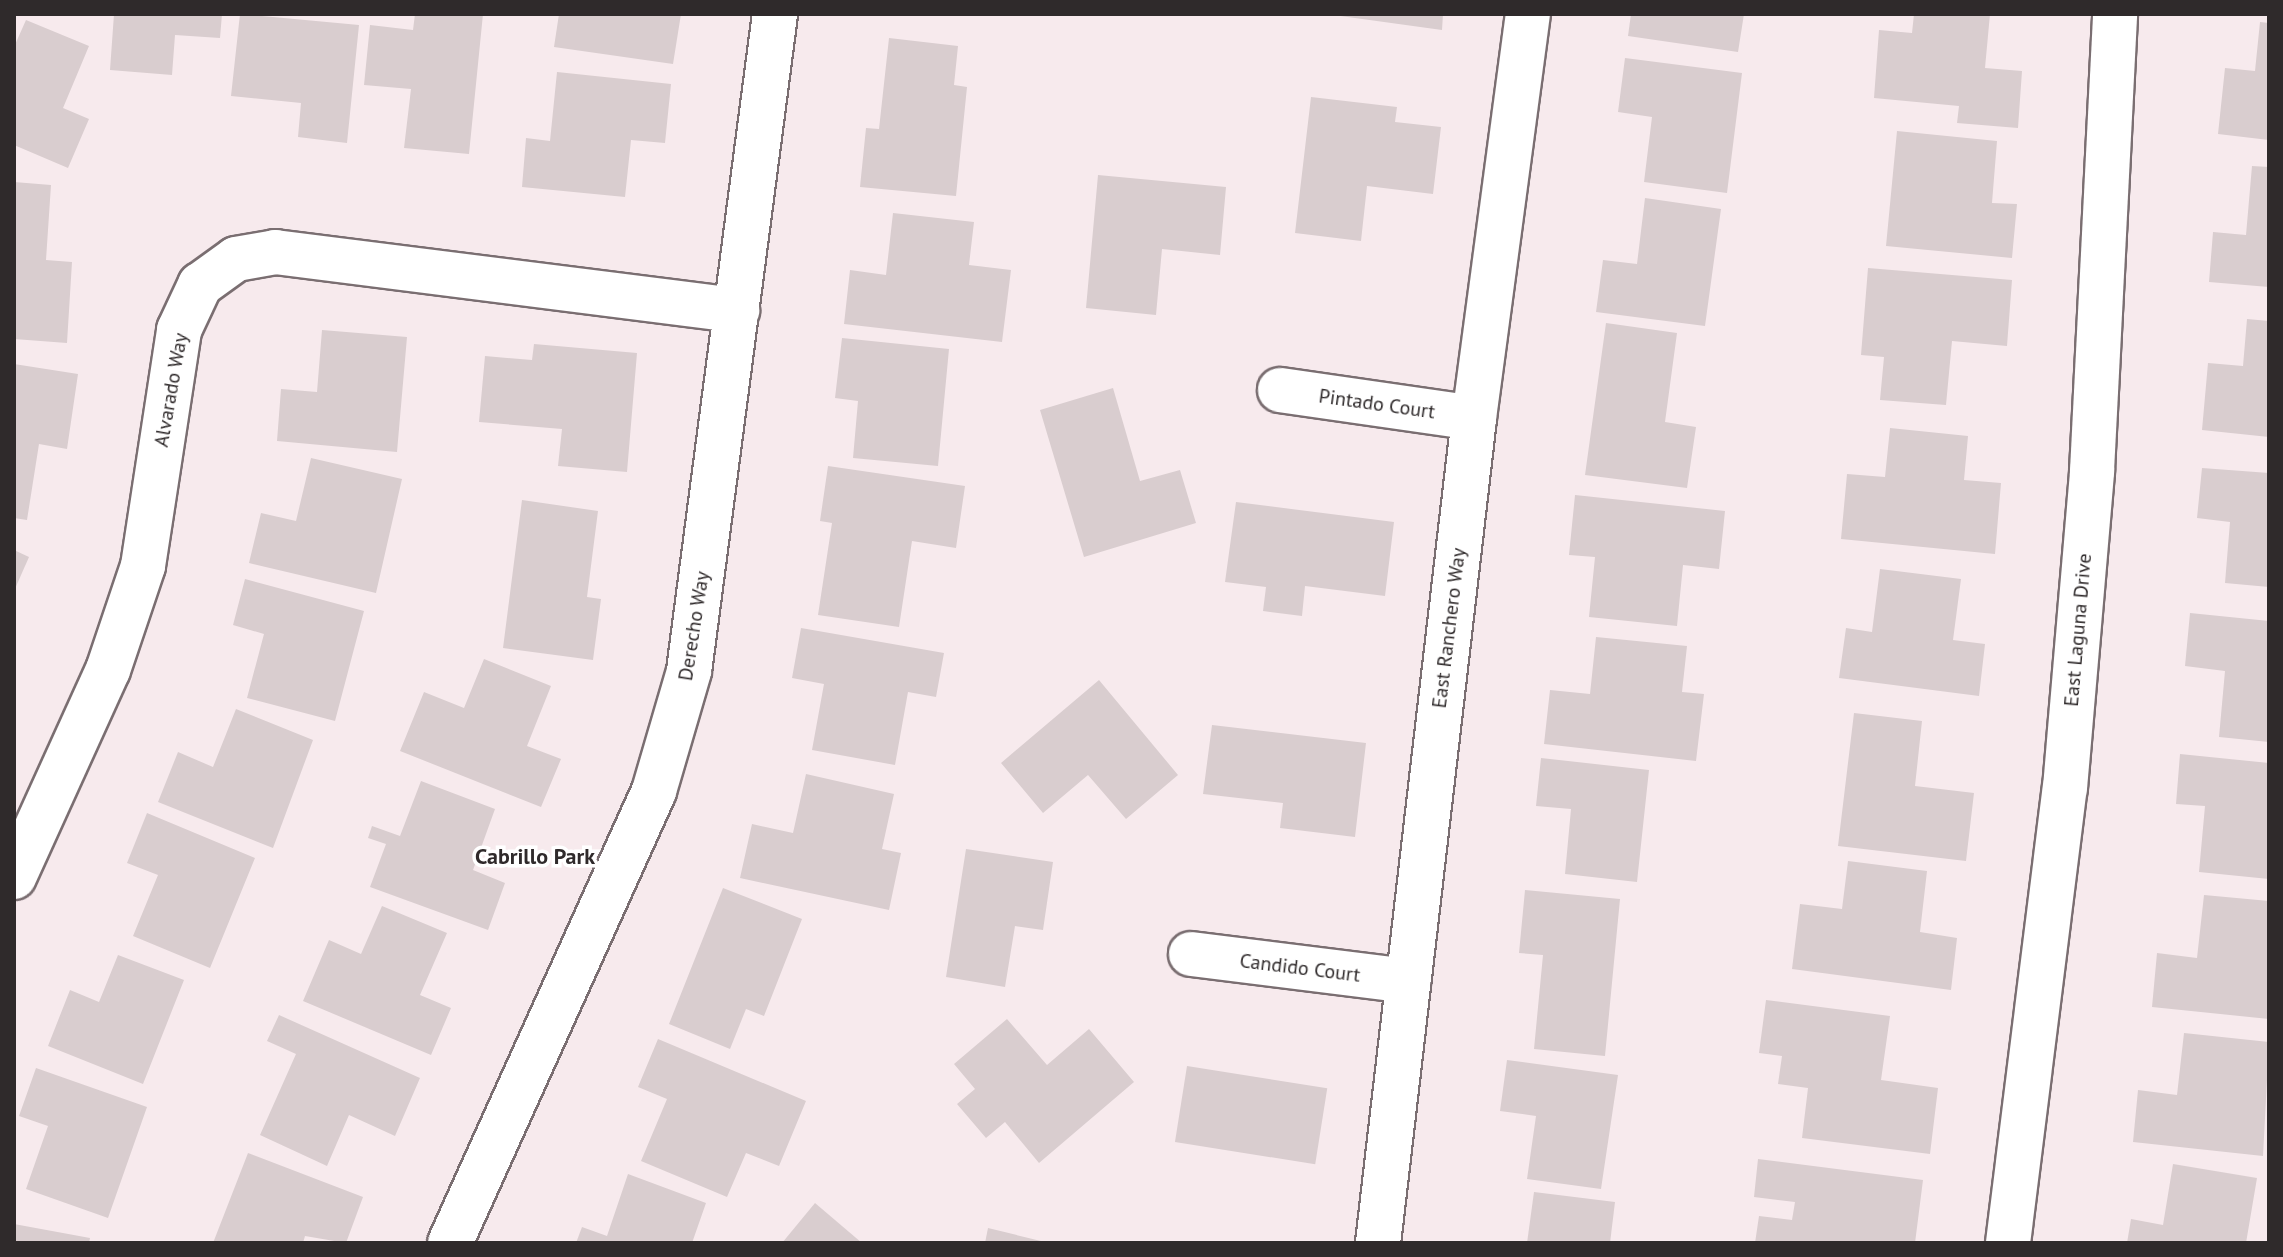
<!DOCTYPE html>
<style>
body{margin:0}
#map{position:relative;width:2283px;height:1257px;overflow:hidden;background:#f7eaed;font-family:"PT Sans",sans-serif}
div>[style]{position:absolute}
.building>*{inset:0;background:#d9cdcf;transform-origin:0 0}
.roads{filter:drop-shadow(2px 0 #7a6e71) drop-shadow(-2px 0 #7a6e71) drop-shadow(0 2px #7a6e71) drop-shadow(0 -2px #7a6e71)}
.street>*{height:44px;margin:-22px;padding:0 22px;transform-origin:22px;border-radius:22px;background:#fff}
span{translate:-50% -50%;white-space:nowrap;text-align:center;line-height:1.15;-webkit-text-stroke:7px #fff;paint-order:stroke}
.street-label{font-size:20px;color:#2f2a2b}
.neighbourhood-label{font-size:22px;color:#2f2a2b;font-weight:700}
.frame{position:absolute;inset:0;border:16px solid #2f2a2b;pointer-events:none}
</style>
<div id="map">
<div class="building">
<i style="clip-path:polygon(114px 14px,222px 14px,220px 38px,175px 35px,172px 75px,110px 70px)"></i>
<i style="clip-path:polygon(240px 14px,359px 25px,347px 143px,298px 137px,301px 103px,231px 96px)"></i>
<i style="clip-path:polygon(415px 14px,483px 14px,469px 154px,404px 148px,411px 89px,364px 85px,370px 25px,413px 30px)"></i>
<i style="clip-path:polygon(559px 14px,681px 14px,673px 64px,554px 47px)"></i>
<i style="clip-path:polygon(1326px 14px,1443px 14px,1442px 30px)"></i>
<i style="clip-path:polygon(1631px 14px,1744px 14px,1738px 52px,1628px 36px)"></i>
<i style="clip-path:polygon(1914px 14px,1990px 14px,1985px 68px,2022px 71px,2018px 128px,1957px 123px,1959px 106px,1874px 98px,1879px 30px,1912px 33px)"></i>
<i style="clip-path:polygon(26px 20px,89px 46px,63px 108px,89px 119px,68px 168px,14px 145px,14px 47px)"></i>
<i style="clip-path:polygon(2260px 22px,2269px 23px,2269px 140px,2218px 134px,2225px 68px,2255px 71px)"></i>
<i style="clip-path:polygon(889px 38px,958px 46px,954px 85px,967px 87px,956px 196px,860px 187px,866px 128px,879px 129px)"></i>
<i style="clip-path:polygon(1625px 58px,1742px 73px,1727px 193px,1644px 182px,1652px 117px,1618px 112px)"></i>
<i style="clip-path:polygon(557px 72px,671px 84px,665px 143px,631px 140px,625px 197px,522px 187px,526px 138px,550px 141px)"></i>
<i style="clip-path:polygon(1311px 97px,1397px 107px,1395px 122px,1441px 127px,1433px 194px,1367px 186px,1361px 241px,1295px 233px)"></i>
<i style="clip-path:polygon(1897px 131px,1997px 141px,1992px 203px,2017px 204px,2012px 258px,1886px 246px)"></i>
<i style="clip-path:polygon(2252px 166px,2269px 167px,2269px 287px,2209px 282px,2213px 232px,2246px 235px)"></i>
<i style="clip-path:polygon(1098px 175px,1226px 187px,1220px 255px,1162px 249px,1156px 315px,1086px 308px)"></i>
<i style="clip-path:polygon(14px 182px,51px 185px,46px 260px,72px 262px,67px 343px,14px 339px)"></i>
<i style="clip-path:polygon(1645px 198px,1721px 209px,1705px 326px,1596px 312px,1603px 260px,1637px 264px)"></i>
<i style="clip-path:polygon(893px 213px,974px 222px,969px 265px,1011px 270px,1002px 342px,844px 324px,850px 270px,886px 275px)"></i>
<i style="clip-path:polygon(1868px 268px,2012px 280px,2007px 346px,1952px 341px,1946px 405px,1880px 400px,1884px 357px,1861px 355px)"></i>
<i style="clip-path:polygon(2247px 319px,2269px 321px,2269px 437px,2202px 430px,2208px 363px,2243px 366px)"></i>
<i style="clip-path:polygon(1606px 323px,1677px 333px,1665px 422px,1696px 427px,1687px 488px,1585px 475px)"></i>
<i style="clip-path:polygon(322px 330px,407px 337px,397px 452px,277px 441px,281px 389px,317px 392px)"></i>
<i style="clip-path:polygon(842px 338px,949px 349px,938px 466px,853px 458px,858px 401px,835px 398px)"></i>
<i style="clip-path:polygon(534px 344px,637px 353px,627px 472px,558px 466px,562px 429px,479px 422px,485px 356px,532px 360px)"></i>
<i style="clip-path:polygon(14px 364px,78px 374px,67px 449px,39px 444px,27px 520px,14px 518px)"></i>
<i style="clip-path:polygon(1113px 388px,1140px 481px,1180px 470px,1196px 523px,1084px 557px,1040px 410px)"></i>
<i style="clip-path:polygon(1890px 428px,1968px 436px,1964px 480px,2001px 483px,1995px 554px,1841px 539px,1847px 474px,1885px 477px)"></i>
<i style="clip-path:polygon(311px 458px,402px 479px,376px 593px,249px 563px,261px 513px,296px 521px)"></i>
<i style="clip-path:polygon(828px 466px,965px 486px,956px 548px,912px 541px,899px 627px,818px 615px,832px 523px,820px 521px)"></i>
<i style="clip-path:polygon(2202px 468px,2269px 473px,2269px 587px,2225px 583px,2230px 522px,2197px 518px)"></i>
<i style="clip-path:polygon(1575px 495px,1725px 511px,1719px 569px,1683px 565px,1677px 626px,1589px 617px,1595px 557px,1569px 555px)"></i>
<i style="clip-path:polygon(522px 500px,598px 511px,587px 597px,601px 599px,593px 660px,503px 648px)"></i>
<i style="clip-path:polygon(1236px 502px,1394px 522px,1385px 596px,1305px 586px,1302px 616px,1263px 611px,1266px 587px,1225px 582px)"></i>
<i style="clip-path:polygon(14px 550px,29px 557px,14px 591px)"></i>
<i style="clip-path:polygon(1880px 569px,1961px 579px,1953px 640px,1985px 644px,1979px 696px,1839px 678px,1846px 628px,1872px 632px)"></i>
<i style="clip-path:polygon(245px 579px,364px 611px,335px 721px,247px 698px,264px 634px,233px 625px)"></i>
<i style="clip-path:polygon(2190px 613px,2269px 621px,2269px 742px,2219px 737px,2225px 671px,2185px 666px)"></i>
<i style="clip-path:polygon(801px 628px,944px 653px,936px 697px,908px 692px,895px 765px,812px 750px,824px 684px,792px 678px)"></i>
<i style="clip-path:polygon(1596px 637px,1687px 646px,1682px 692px,1704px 694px,1696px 761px,1544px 744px,1550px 690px,1590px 694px)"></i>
<i style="clip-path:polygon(484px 659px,551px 686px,527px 746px,561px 759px,541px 807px,400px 751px,424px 692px,464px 708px)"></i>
<i style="clip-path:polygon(1099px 680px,1178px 775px,1126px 819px,1088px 775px,1043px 813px,1001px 763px)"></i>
<i style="clip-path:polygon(236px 709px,313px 740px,273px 848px,158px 802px,178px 752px,213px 767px)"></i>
<i style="clip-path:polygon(1854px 713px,1922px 721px,1915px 786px,1974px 793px,1966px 861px,1838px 846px)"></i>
<i style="clip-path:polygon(1212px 725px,1366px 743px,1355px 837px,1280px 828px,1283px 803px,1203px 794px)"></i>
<i style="clip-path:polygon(2180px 754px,2269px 763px,2269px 879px,2199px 872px,2205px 806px,2176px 804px)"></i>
<i style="clip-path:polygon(1541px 758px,1649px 770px,1637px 882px,1565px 874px,1571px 809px,1536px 806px)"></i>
<i style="clip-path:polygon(806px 774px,894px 794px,882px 849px,901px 853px,889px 910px,740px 878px,752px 824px,793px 833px)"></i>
<i style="clip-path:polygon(421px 781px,495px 809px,473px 870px,505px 883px,488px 930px,370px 887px,386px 844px,368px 838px,372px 826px,400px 836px)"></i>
<i style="clip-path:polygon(147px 813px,255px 858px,210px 968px,133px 936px,158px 875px,127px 863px)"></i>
<i style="clip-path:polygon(966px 849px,1053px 862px,1043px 930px,1015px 926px,1005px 987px,946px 977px)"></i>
<i style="clip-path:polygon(1848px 861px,1927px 871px,1920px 932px,1957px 938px,1951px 990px,1792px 969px,1800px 904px,1842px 909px)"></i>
<i style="clip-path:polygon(723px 888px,802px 919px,764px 1016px,746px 1009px,730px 1049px,669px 1024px)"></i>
<i style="clip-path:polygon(1525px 890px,1620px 899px,1605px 1056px,1534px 1049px,1543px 955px,1519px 953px)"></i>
<i style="clip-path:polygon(2204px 895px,2269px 901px,2269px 1019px,2152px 1007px,2157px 953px,2197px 958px)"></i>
<i style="clip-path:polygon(382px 906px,447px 933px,420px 995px,451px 1008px,431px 1055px,303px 1001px,329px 940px,361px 954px)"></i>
<i style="clip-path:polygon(118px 955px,184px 980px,143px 1084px,48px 1046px,70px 990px,99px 1002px)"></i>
<i style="clip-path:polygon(1766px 1000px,1890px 1016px,1881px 1080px,1938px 1088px,1930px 1154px,1802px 1138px,1808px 1088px,1778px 1084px,1782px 1056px,1759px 1053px)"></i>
<i style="clip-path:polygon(279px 1015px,420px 1078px,395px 1136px,349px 1115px,327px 1166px,260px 1135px,296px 1054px,267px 1041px)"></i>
<i style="clip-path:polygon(1007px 1019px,1047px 1065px,1089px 1029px,1134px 1082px,1039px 1163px,1005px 1122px,986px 1138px,957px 1104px,975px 1089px,954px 1064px)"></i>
<i style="clip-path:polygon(2184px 1033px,2269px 1042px,2263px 1156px,2133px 1142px,2138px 1090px,2177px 1095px)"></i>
<i style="clip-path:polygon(658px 1039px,806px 1101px,779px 1166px,746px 1153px,727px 1197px,641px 1161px,667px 1099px,638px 1087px)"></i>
<i style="clip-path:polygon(1507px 1060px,1618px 1075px,1601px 1189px,1527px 1179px,1536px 1116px,1500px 1111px)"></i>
<i style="left:1187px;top:1066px;width:142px;height:77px;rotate:9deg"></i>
<i style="clip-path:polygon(36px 1068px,147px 1107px,108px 1218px,26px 1189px,48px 1126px,19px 1116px)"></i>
<i style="clip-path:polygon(248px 1153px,363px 1197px,346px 1243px,305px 1236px,303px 1243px,213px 1243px)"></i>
<i style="clip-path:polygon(1758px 1159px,1923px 1180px,1915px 1243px,1755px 1243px,1759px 1216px,1792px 1220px,1795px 1202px,1754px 1197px)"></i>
<i style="clip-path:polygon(2173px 1164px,2257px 1178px,2246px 1243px,2127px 1243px,2131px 1219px,2163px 1225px)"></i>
<i style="clip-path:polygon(628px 1174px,706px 1203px,692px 1243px,576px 1243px,582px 1227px,607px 1236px)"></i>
<i style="clip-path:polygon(1534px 1192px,1615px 1202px,1610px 1243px,1527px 1243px)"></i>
<i style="clip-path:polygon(815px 1203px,862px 1243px,782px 1243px)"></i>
<i style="clip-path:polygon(14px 1224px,90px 1238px,89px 1243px,14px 1243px)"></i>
<i style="clip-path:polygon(988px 1228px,1045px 1242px,1045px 1243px,985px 1243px)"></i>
</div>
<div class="roads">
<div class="street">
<i style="left:1280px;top:390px;width:196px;rotate:8.2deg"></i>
<i style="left:14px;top:877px;width:227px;rotate:-65.6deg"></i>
<i style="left:108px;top:670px;width:110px;rotate:-71.4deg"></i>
<i style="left:143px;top:566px;width:239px;rotate:-81.3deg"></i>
<i style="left:179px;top:330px;width:50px;rotate:-65deg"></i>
<i style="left:200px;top:285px;width:44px;rotate:-35.8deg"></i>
<i style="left:236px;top:259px;width:40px;rotate:-10deg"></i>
<i style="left:275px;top:252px;width:466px;rotate:7.2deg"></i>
<i style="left:1191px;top:954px;width:219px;rotate:7.1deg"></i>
<i style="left:450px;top:1243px;width:496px;rotate:-65.7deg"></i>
<i style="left:654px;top:791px;width:125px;rotate:-73.7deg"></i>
<i style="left:689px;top:671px;width:663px;rotate:-82.54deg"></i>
<i style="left:1378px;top:1243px;width:831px;rotate:-83.36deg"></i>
<i style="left:1474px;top:418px;width:408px;rotate:-82.4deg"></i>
<i style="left:2008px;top:1243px;width:459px;rotate:-82.9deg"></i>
<i style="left:2065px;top:788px;width:318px;rotate:-85.1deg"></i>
<i style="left:2092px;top:471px;width:458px;rotate:-87.1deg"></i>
</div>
</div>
<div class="street-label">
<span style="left:171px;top:390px;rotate:-80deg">Alvarado Way</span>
<span style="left:1377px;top:404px;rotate:8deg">Pintado Court</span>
<span style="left:694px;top:626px;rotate:-81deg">Derecho Way</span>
<span style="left:1449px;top:628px;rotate:-83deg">East Ranchero Way</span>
<span style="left:2078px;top:630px;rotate:-85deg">East Laguna Drive</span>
<span style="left:1300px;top:968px;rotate:7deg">Candido Court</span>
</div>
<div class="neighbourhood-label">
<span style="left:535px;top:857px">Cabrillo Park</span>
</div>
<div class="frame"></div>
</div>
